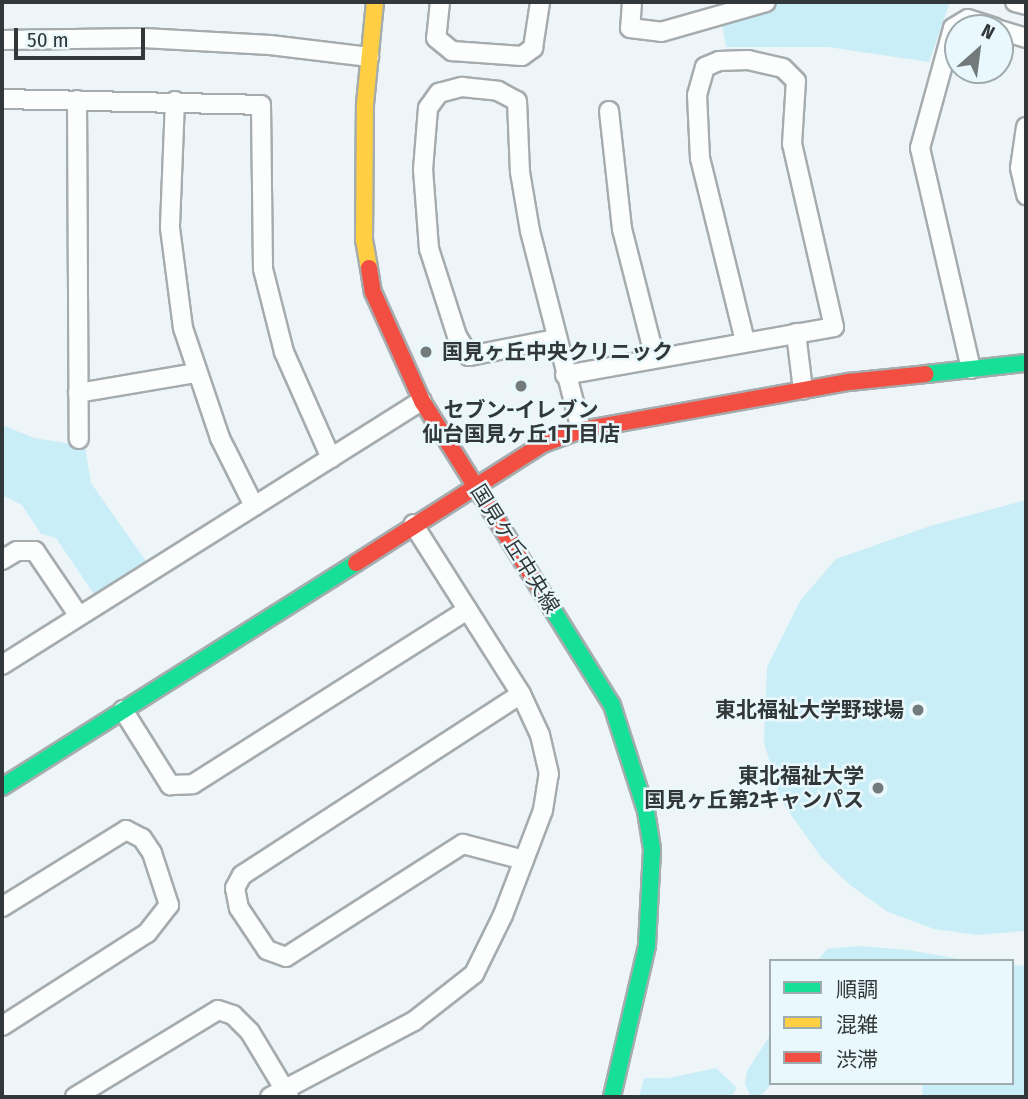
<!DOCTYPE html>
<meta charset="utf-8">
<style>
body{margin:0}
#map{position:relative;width:1028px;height:1099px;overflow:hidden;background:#edf5f8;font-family:"Fira Sans Condensed","Noto Sans JP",sans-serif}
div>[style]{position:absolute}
.green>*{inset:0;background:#c9eef7}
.roads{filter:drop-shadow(2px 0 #a6acae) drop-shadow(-2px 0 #a6acae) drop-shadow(0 2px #a6acae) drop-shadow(0 -2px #a6acae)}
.street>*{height:18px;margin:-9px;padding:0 9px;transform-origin:9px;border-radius:9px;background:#fcfefe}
.fast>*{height:16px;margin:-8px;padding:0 8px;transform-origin:8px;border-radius:8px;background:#16e098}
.slow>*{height:16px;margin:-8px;padding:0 8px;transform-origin:8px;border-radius:8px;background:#ffcf43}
.jam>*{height:16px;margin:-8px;padding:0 8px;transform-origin:8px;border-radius:8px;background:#f24e42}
.dots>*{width:19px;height:19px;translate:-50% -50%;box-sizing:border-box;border:4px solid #e9f8fc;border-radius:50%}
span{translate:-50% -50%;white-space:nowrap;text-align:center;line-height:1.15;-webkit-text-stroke:5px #e9f8fc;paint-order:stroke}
.poi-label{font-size:21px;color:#323839;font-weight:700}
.left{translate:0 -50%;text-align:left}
.right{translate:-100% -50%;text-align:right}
.street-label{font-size:21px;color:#323839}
.frame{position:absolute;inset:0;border:4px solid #323839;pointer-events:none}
.legend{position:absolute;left:769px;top:959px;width:245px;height:126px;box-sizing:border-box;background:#e9f8fc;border:2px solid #a0abae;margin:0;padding:9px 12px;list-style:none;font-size:21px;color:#323839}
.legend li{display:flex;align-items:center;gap:14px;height:35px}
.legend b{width:35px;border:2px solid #a0abae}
.north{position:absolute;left:944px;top:14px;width:70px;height:70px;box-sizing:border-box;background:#e9f8fc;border:2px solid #a0abae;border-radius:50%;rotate:28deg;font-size:19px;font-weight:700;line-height:28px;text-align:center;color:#323839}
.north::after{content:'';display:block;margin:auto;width:24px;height:32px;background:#737a7c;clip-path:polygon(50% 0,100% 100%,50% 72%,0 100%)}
.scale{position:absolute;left:14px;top:28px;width:131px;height:32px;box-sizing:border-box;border:4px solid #323839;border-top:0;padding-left:9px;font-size:21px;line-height:24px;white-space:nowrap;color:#323839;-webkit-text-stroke:5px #e9f8fc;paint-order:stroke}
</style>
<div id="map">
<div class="green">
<i style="clip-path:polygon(781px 2px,950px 2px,929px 62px,828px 47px,726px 47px,722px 23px)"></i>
<i style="clip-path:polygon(2px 425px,34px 438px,85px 446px,91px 483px,148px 564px,96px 597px,56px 538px,41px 534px,22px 505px,2px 495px)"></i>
<i style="clip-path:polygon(1026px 500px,1026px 931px,977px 935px,934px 929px,888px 912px,850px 885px,821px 857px,782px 802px,764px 743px,767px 667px,800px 601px,836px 559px,930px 526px)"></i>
<i style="clip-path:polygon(857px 946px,908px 950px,972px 961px,817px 961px,827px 949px)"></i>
<i style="clip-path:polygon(1012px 965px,1026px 966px,1026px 1097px,923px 1097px,922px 1083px,1012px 1083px)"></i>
<i style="clip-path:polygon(771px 1034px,772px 1083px,760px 1097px,750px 1095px,745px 1084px,747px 1071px)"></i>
<i style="clip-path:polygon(716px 1068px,737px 1088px,731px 1097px,639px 1097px,644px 1078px,669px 1078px)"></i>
</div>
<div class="roads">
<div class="street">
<i style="left:440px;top:2px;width:36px;rotate:96deg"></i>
<i style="left:436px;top:38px;width:21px;rotate:39deg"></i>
<i style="left:452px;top:51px;width:70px;rotate:4.1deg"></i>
<i style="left:522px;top:56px;width:14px;rotate:-36deg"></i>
<i style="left:533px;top:48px;width:47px;rotate:-81.3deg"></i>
<i style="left:632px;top:2px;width:26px;rotate:94deg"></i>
<i style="left:630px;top:28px;width:31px;rotate:7deg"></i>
<i style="left:661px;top:32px;width:109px;rotate:-15.9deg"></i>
<i style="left:1015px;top:2px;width:11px;rotate:15deg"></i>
<i style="left:1000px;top:30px;width:27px;rotate:17deg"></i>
<i style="left:2px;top:40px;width:141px;rotate:-0.8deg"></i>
<i style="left:143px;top:38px;width:127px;rotate:3.2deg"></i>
<i style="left:270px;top:45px;width:100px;rotate:6.9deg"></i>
<i style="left:2px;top:99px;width:259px;rotate:1.3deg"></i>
<i style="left:261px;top:105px;width:164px;rotate:89.3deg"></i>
<i style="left:263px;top:269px;width:86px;rotate:75.8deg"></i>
<i style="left:284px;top:352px;width:116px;rotate:66.1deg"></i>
<i style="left:77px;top:100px;width:339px;rotate:89.7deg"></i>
<i style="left:175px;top:101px;width:127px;rotate:92.3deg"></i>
<i style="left:170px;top:228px;width:101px;rotate:82.6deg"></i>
<i style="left:183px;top:328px;width:116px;rotate:71.4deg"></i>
<i style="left:220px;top:438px;width:76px;rotate:63.4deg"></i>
<i style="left:609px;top:111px;width:119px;rotate:83.7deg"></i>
<i style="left:622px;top:229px;width:133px;rotate:75.7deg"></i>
<i style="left:1026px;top:127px;width:41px;rotate:98.3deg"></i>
<i style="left:1020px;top:168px;width:28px;rotate:77deg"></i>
<i style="left:796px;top:333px;width:57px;rotate:83deg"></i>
<i style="left:555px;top:339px;width:88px;rotate:168.8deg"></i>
<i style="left:469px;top:356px;width:23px;rotate:-121deg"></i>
<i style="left:457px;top:336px;width:91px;rotate:-107.8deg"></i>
<i style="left:429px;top:249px;width:79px;rotate:-94.3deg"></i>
<i style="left:423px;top:170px;width:62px;rotate:-85.4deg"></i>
<i style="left:428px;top:108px;width:19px;rotate:-54deg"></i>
<i style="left:439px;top:93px;width:24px;rotate:-15deg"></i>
<i style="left:462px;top:87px;width:36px;rotate:6deg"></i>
<i style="left:498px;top:91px;width:21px;rotate:28deg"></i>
<i style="left:517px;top:101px;width:71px;rotate:87.6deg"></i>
<i style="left:520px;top:172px;width:60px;rotate:80.4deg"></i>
<i style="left:530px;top:231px;width:205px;rotate:75.6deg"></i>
<i style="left:971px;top:369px;width:227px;rotate:-103deg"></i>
<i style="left:920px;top:148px;width:124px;rotate:-74.6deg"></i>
<i style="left:953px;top:28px;width:17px;rotate:-31deg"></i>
<i style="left:968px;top:19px;width:28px;rotate:18deg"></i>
<i style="left:565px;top:375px;width:273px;rotate:-10.1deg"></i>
<i style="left:834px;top:327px;width:188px;rotate:-102.9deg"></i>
<i style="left:792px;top:144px;width:63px;rotate:-86.4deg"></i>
<i style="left:796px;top:81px;width:18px;rotate:-135deg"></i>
<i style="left:783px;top:68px;width:36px;rotate:-167deg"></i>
<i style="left:748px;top:60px;width:29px;rotate:178deg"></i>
<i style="left:719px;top:61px;width:15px;rotate:157deg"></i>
<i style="left:705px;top:67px;width:29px;rotate:106deg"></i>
<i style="left:697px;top:95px;width:63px;rotate:87.3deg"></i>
<i style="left:700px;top:158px;width:188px;rotate:76.2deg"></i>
<i style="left:78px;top:393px;width:120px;rotate:-9.6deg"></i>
<i style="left:2px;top:560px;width:17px;rotate:-31deg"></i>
<i style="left:17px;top:551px;width:18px"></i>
<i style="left:35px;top:551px;width:78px;rotate:55.9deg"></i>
<i style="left:2px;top:665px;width:496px;rotate:-32.2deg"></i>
<i style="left:521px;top:694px;width:333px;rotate:147deg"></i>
<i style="left:242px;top:875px;width:15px;rotate:118deg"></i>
<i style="left:235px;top:888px;width:20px;rotate:79deg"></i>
<i style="left:239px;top:908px;width:50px;rotate:56.3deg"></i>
<i style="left:267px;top:950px;width:20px;rotate:20deg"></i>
<i style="left:286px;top:957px;width:210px;rotate:-32.6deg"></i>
<i style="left:463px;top:844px;width:63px;rotate:14.7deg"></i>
<i style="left:123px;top:710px;width:89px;rotate:57.9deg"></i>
<i style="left:170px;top:785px;width:23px;rotate:-2deg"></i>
<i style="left:193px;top:784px;width:325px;rotate:-32.4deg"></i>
<i style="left:2px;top:907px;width:146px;rotate:-31.8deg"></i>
<i style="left:126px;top:830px;width:18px;rotate:27deg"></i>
<i style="left:142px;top:838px;width:18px;rotate:56deg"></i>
<i style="left:152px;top:853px;width:55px;rotate:71.9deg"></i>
<i style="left:169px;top:905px;width:36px;rotate:128deg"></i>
<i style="left:147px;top:933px;width:172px;rotate:147.3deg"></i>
<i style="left:75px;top:1097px;width:167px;rotate:-31.3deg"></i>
<i style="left:218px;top:1010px;width:16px;rotate:18deg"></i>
<i style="left:233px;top:1015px;width:24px;rotate:45deg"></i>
<i style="left:250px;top:1032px;width:76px;rotate:59deg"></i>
<i style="left:270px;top:1097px;width:163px;rotate:-27.8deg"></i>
<i style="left:414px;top:1021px;width:76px;rotate:-38.1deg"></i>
<i style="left:474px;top:974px;width:66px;rotate:-63.8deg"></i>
<i style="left:503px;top:915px;width:112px;rotate:-69.1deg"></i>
<i style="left:543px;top:810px;width:36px;rotate:-81deg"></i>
<i style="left:549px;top:774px;width:40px;rotate:-103deg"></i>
<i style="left:540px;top:735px;width:45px;rotate:-114.9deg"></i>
<i style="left:521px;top:694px;width:201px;rotate:-122.4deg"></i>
</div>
<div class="fast">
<i style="left:926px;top:374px;width:101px;rotate:-6.3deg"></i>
<i style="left:541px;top:591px;width:134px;rotate:58.1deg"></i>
<i style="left:612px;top:705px;width:111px;rotate:72.2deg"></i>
<i style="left:646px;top:811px;width:39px;rotate:81deg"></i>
<i style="left:652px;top:850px;width:96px;rotate:93deg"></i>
<i style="left:647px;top:946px;width:155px;rotate:103.1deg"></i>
<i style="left:2px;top:787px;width:419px;rotate:-32.3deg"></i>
</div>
<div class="slow">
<i style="left:369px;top:268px;width:28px;rotate:-100deg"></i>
<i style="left:364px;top:240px;width:136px;rotate:-89.6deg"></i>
<i style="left:365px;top:104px;width:102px;rotate:-84.4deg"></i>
</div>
<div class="jam">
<i style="left:369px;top:268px;width:24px;rotate:81deg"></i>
<i style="left:373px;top:292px;width:120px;rotate:65.8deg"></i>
<i style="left:422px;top:401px;width:224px;rotate:57.9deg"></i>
<i style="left:356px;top:563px;width:222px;rotate:-32.5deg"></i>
<i style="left:543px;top:444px;width:40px;rotate:-20.2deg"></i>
<i style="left:581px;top:430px;width:272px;rotate:-10.2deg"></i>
<i style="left:849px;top:382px;width:77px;rotate:-5.9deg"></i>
</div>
</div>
<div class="dots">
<i style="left:426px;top:352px;background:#737a7c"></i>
<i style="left:521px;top:386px;background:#737a7c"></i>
<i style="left:918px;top:710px;background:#737a7c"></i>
<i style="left:878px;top:788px;background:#737a7c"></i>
</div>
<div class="poi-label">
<span class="left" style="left:442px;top:352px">国見ヶ丘中央クリニック</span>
<span style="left:521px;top:422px">セブン-イレブン<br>仙台国見ヶ丘1丁目店</span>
<span class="right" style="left:904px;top:710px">東北福祉大学野球場</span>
<span class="right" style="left:864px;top:788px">東北福祉大学<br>国見ヶ丘第2キャンパス</span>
</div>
<div class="street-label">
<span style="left:515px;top:549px;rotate:58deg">国見ケ丘中央線</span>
</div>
<div class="frame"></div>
<ul class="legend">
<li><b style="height:9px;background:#16e098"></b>順調</li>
<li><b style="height:9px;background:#ffcf43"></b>混雑</li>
<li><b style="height:9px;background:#f24e42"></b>渋滞</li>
</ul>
<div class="north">N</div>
<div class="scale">50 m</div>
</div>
